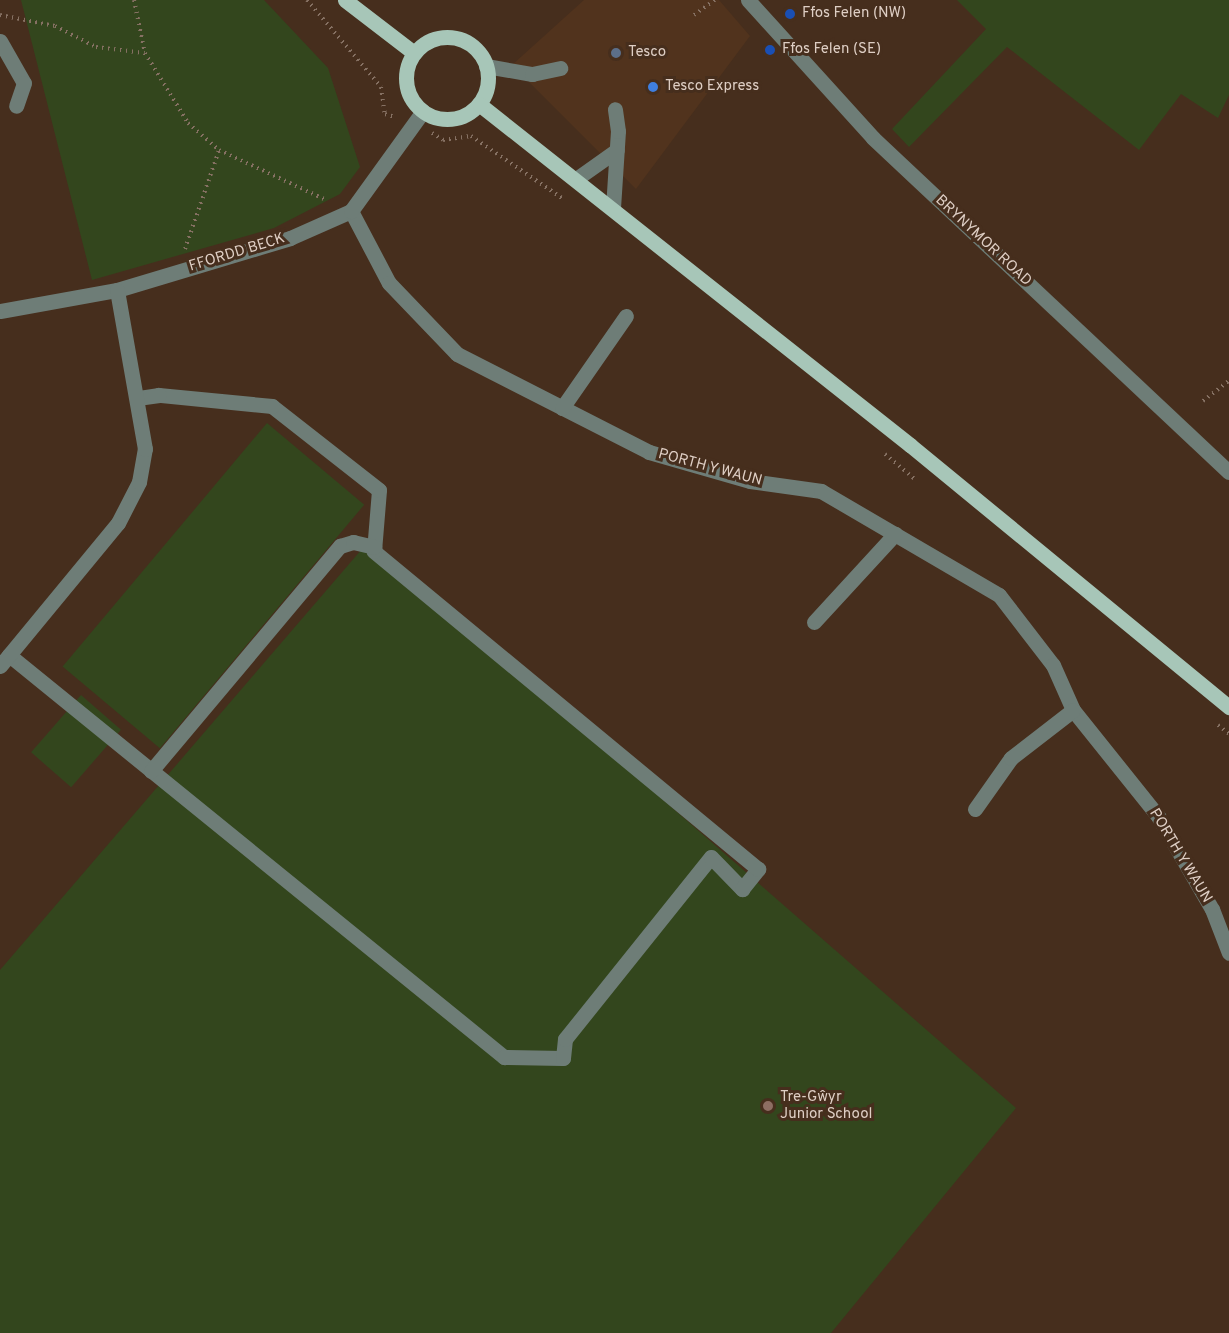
<!DOCTYPE html>
<meta charset="utf-8">
<style>
body{margin:0}
#map{position:relative;width:1229px;height:1333px;overflow:hidden;background:#462e1d;font-family:Overpass,sans-serif}
div>[style]{position:absolute}
.built>*{inset:0;background:#51331d}
.green>*{inset:0;background:#33461d;transform-origin:0 0}
.path>*{height:4px;margin-top:-2px;transform-origin:0;background:repeating-linear-gradient(90deg,#867163 0 1.5px,transparent 0 6px)}
.minor>*{height:15px;margin:-7.5px;padding:0 7.5px;transform-origin:7.5px;border-radius:7.5px;background:#6e7d77}
.major>*{height:15px;margin:-7.5px;padding:0 7.5px;transform-origin:7.5px;border-radius:7.5px;background:#a7c6b8}
.major>.ring{margin:-7.5px;padding:0;box-sizing:content-box;background:none;border:15px solid #a7c6b8;border-radius:50%}
.dots>*{width:16px;height:16px;translate:-50% -50%;box-sizing:border-box;border:3px solid #462e1d;border-radius:50%}
span{translate:-50% -50%;white-space:nowrap;text-align:center;line-height:1.15;-webkit-text-stroke:6px #462e1d;paint-order:stroke}
.poi-label{font-size:15px;color:#decec4}
.left{translate:0 -50%;text-align:left}
.street-label{font-size:15px;color:#decec4}
</style>
<div id="map">
<div class="built">
<i style="clip-path:polygon(584px 0,719px 0,750px 36px,636px 189px,512px 65px)"></i>
</div>
<div class="green">
<i style="clip-path:polygon(21px 0,264px 0,328px 68px,360px 167px,340px 194px,274px 228px,92px 280px)"></i>
<i style="clip-path:polygon(957px 0,1229px 0,1229px 95px,1218px 118px,1181px 94px,1139px 150px,1007px 47px,909px 147px,892px 129px,986px 29px)"></i>
<i style="left:267px;top:423px;width:127px;height:318px;rotate:40deg"></i>
<i style="clip-path:polygon(368px 542px,1016px 1108px,831px 1333px,0 1333px,0 970px)"></i>
<i style="left:81px;top:695px;width:53px;height:76px;rotate:41deg"></i>
</div>
<div class="path">
<i style="left:134px;top:0;width:54px;rotate:78.3deg"></i>
<i style="left:145px;top:53px;width:82px;rotate:58.4deg"></i>
<i style="left:188px;top:123px;width:41px;rotate:41.1deg"></i>
<i style="left:219px;top:150px;width:118px;rotate:25deg"></i>
<i style="left:307px;top:0;width:114px;rotate:49.6deg"></i>
<i style="left:381px;top:87px;width:27px;rotate:82deg"></i>
<i style="left:385px;top:114px;width:10px;rotate:17deg"></i>
<i style="left:0;top:15px;width:56px;rotate:11.3deg"></i>
<i style="left:55px;top:26px;width:46px;rotate:27.1deg"></i>
<i style="left:96px;top:47px;width:49px;rotate:7deg"></i>
<i style="left:694px;top:15px;width:26px;rotate:-36deg"></i>
<i style="left:432px;top:133px;width:13px;rotate:32deg"></i>
<i style="left:443px;top:140px;width:28px;rotate:-8deg"></i>
<i style="left:471px;top:136px;width:110px;rotate:34.3deg"></i>
<i style="left:185px;top:249px;width:105px;rotate:-71deg"></i>
<i style="left:1203px;top:401px;width:33px;rotate:-38deg"></i>
<i style="left:885px;top:454px;width:38px;rotate:40deg"></i>
<i style="left:1218px;top:725px;width:14px;rotate:39deg"></i>
</div>
<div class="minor">
<i style="left:748px;top:0;width:186px;rotate:47.8deg"></i>
<i style="left:873px;top:138px;width:488px;rotate:43.2deg"></i>
<i style="left:0;top:41px;width:48px;rotate:60.3deg"></i>
<i style="left:24px;top:83px;width:24px;rotate:109deg"></i>
<i style="left:486px;top:66px;width:47px;rotate:9.9deg"></i>
<i style="left:532px;top:74px;width:29px;rotate:-12deg"></i>
<i style="left:576px;top:179px;width:50px;rotate:-35.3deg"></i>
<i style="left:613px;top:208px;width:77px;rotate:-86.3deg"></i>
<i style="left:618px;top:131px;width:22px;rotate:-98deg"></i>
<i style="left:351px;top:211px;width:81px;rotate:62.2deg"></i>
<i style="left:389px;top:283px;width:98px;rotate:46.2deg"></i>
<i style="left:457px;top:354px;width:216px;rotate:27deg"></i>
<i style="left:649px;top:452px;width:105px;rotate:16deg"></i>
<i style="left:750px;top:481px;width:72px;rotate:8deg"></i>
<i style="left:821px;top:491px;width:206px;rotate:30.3deg"></i>
<i style="left:999px;top:595px;width:88px;rotate:52.4deg"></i>
<i style="left:1053px;top:665px;width:49px;rotate:66deg"></i>
<i style="left:1073px;top:710px;width:136px;rotate:51.3deg"></i>
<i style="left:1158px;top:816px;width:108px;rotate:59.9deg"></i>
<i style="left:1212px;top:909px;width:47px;rotate:68.9deg"></i>
<i style="left:0;top:311px;width:119px;rotate:-10.2deg"></i>
<i style="left:117px;top:290px;width:181px;rotate:-16.7deg"></i>
<i style="left:290px;top:238px;width:67px;rotate:-23.9deg"></i>
<i style="left:351px;top:211px;width:123px;rotate:-54.2deg"></i>
<i style="left:562px;top:408px;width:112px;rotate:-55.2deg"></i>
<i style="left:814px;top:622px;width:120px;rotate:-47.4deg"></i>
<i style="left:9px;top:655px;width:638px;rotate:39.08deg"></i>
<i style="left:504px;top:1057px;width:59px;rotate:1deg"></i>
<i style="left:563px;top:1058px;width:19px;rotate:-84deg"></i>
<i style="left:565px;top:1039px;width:233px;rotate:-51.3deg"></i>
<i style="left:711px;top:857px;width:45px;rotate:45.9deg"></i>
<i style="left:742px;top:889px;width:26px;rotate:-51deg"></i>
<i style="left:758px;top:869px;width:499px;rotate:-140.4deg"></i>
<i style="left:374px;top:551px;width:61px;rotate:-85.3deg"></i>
<i style="left:379px;top:490px;width:136px;rotate:-141.9deg"></i>
<i style="left:272px;top:406px;width:114px;rotate:-174.4deg"></i>
<i style="left:159px;top:395px;width:22px;rotate:172deg"></i>
<i style="left:0;top:666px;width:185px;rotate:-50.5deg"></i>
<i style="left:118px;top:523px;width:46px;rotate:-62.9deg"></i>
<i style="left:139px;top:482px;width:34px;rotate:-80deg"></i>
<i style="left:145px;top:449px;width:161px;rotate:-100deg"></i>
<i style="left:151px;top:771px;width:294px;rotate:-50deg"></i>
<i style="left:340px;top:546px;width:14px;rotate:-17deg"></i>
<i style="left:353px;top:542px;width:22px;rotate:13deg"></i>
<i style="left:975px;top:809px;width:62px;rotate:-54.8deg"></i>
<i style="left:1011px;top:758px;width:78px;rotate:-37.7deg"></i>
</div>
<div class="major">
<i style="left:345px;top:0;width:87px;rotate:37.5deg"></i>
<i class="ring" style="left:406px;top:37px;width:67px;height:67px"></i>
<i style="left:479px;top:104px;width:550px;rotate:38.35deg"></i>
<i style="left:910px;top:445px;width:413px;rotate:39.4deg"></i>
</div>
<div class="dots">
<i style="left:790px;top:14px;background:#1a4fb4"></i>
<i style="left:770px;top:50px;background:#1a4fb4"></i>
<i style="left:616px;top:53px;background:#5c6f8a"></i>
<i style="left:653px;top:87px;background:#3f7fe0"></i>
<i style="left:768px;top:1106px;background:#8d6e63"></i>
</div>
<div class="poi-label">
<span class="left" style="left:802px;top:14px">Ffos Felen (NW)</span>
<span class="left" style="left:782px;top:50px">Ffos Felen (SE)</span>
<span class="left" style="left:628px;top:53px">Tesco</span>
<span class="left" style="left:665px;top:87px">Tesco Express</span>
<span class="left" style="left:780px;top:1106px">Tre-Gŵyr<br>Junior School</span>
</div>
<div class="street-label">
<span style="left:983px;top:241px;rotate:43deg">BRYNYMOR ROAD</span>
<span style="left:237px;top:253px;rotate:-17deg">FFORDD BECK</span>
<span style="left:710px;top:468px;rotate:15deg">PORTH Y WAUN</span>
<span style="left:1180px;top:856px;rotate:59deg">PORTH Y WAUN</span>
</div>
</div>
